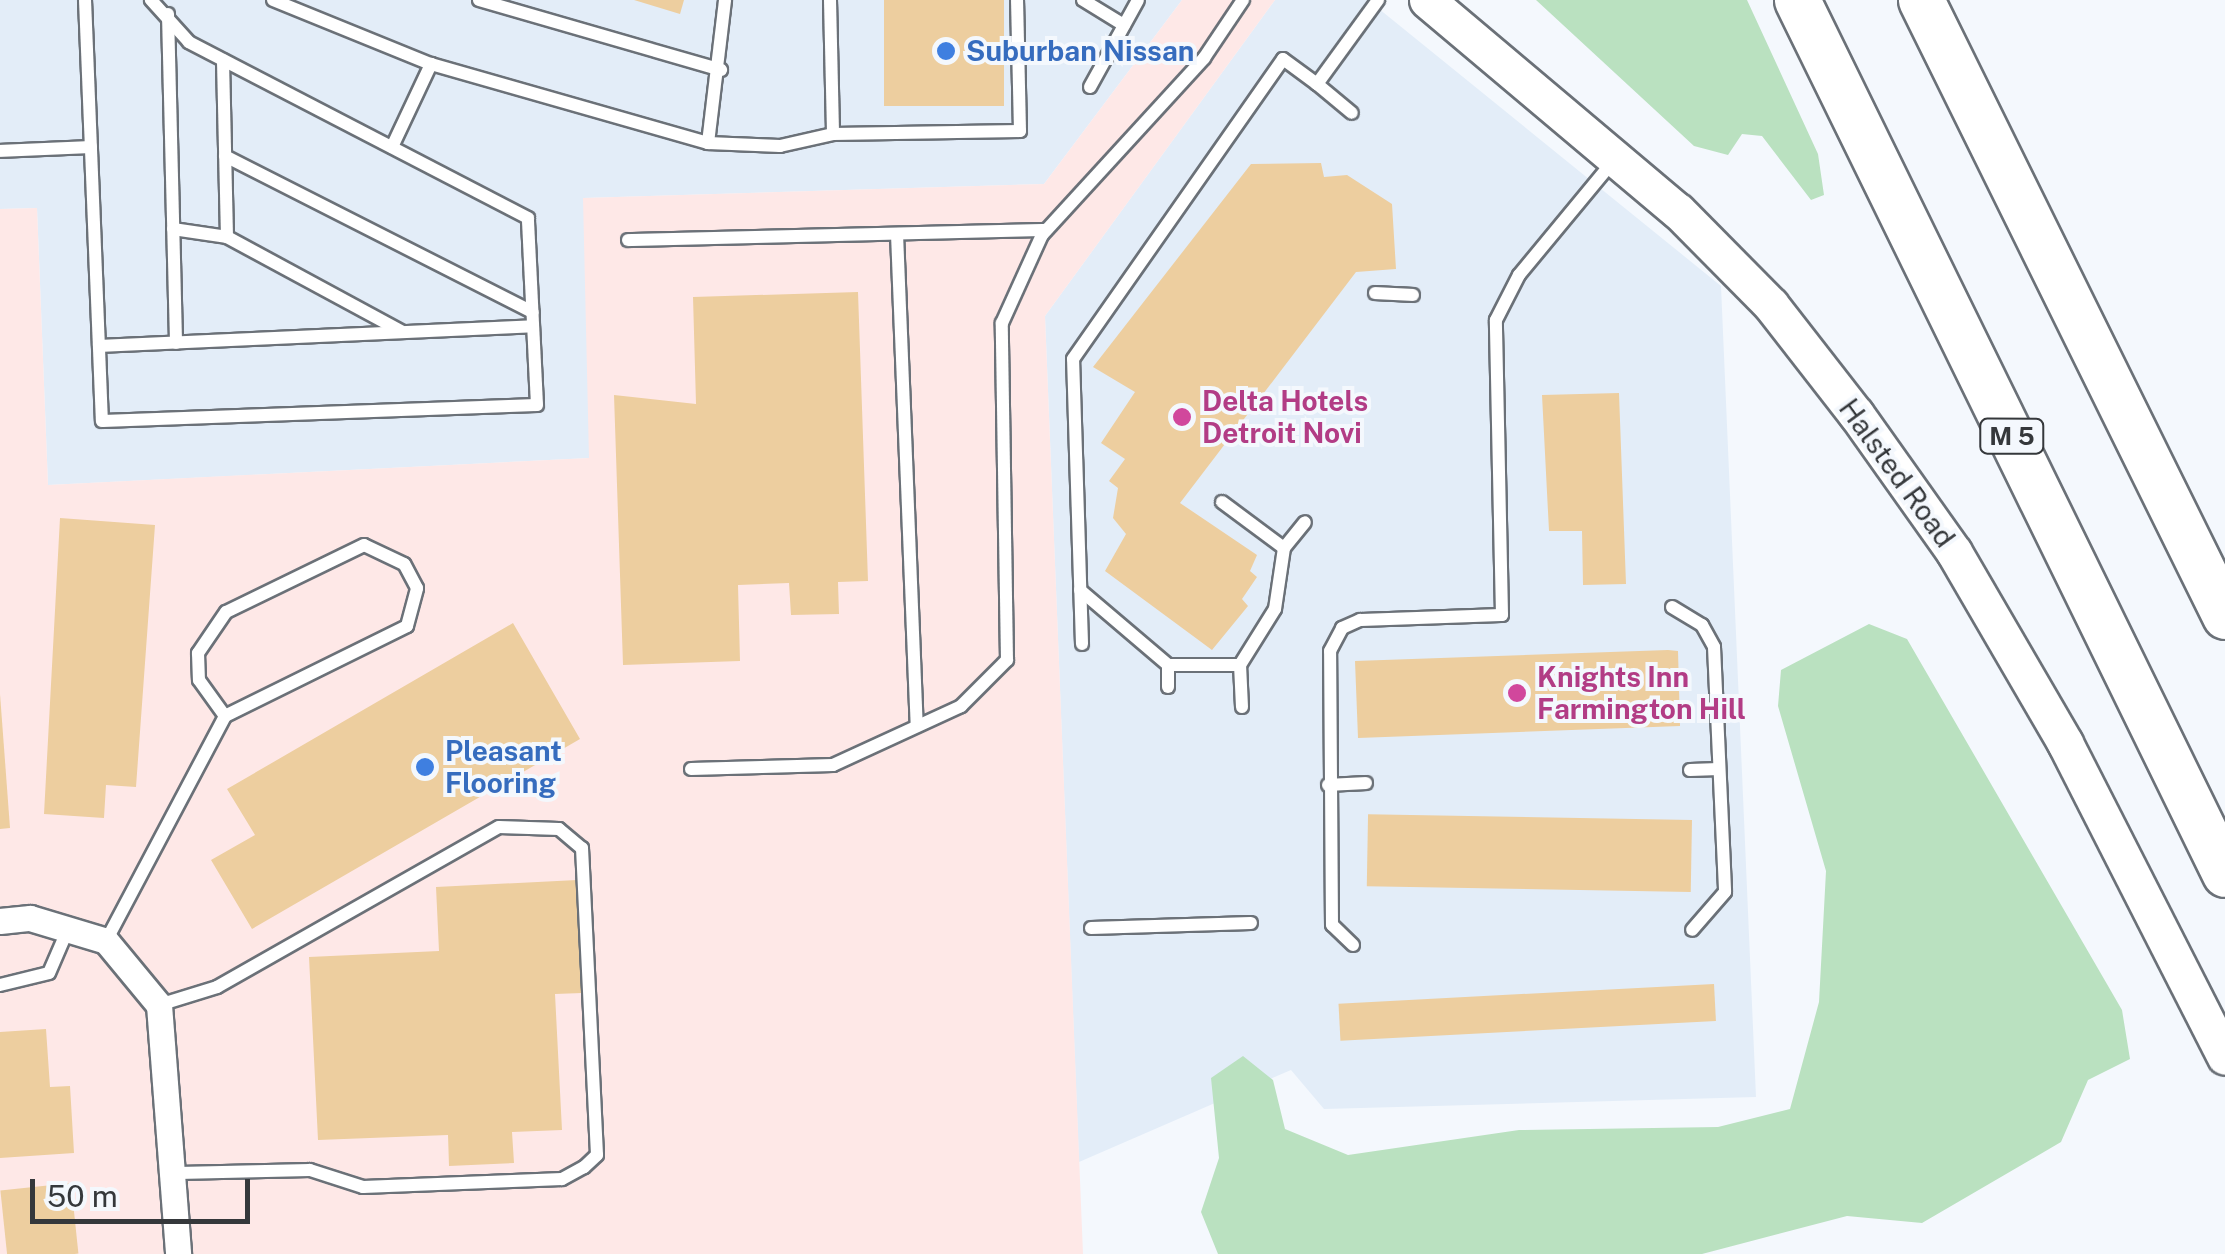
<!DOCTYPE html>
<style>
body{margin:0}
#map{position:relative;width:2225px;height:1254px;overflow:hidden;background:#f4f8fd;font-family:"Public Sans",sans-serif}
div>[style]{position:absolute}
.built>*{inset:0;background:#e3edf8}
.industrial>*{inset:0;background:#fee8e7}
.green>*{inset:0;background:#bae1c0}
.building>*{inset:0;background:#edce9f;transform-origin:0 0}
.roads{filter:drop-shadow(2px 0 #6b7178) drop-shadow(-2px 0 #6b7178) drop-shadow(0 2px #6b7178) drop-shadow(0 -2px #6b7178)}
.service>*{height:12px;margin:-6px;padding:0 6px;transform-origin:6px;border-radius:6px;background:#fff}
.minor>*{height:25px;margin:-12.5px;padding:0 12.5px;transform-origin:12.5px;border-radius:12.5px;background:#fff}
.secondary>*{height:35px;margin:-17.5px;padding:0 17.5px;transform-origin:17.5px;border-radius:17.5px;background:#fff}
.motorway>*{height:45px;margin:-22.5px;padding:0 22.5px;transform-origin:22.5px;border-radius:22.5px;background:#fff}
.dots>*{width:28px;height:28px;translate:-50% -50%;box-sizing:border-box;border:5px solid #f4f8fd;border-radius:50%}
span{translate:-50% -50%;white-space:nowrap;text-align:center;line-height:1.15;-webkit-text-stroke:8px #f4f8fd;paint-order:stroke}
.shield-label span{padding:2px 8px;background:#f4f8fd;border:2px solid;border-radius:8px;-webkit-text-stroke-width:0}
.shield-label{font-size:25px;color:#35383b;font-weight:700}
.shop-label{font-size:28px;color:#366cbe;font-weight:700}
.left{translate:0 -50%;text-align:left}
.hotel-label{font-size:28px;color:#b23c85;font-weight:700}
.street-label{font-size:28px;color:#35383b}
.scale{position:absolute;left:30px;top:1179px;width:220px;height:45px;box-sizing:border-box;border:5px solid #35383b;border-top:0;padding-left:12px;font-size:30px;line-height:35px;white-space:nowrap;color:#35383b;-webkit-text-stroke:8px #f4f8fd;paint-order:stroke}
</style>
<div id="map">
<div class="built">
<i style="clip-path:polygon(0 0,1182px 0,1044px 184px,584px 198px,590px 458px,48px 485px,37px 208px,0 209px)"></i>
<i style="clip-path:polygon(1275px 0,1368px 0,1721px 286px,1756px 1097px,1324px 1109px,1291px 1070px,1079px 1162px,1045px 316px)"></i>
</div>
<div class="industrial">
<i style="clip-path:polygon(1182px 0,1275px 0,1045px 316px,1083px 1254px,0 1254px,0 209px,37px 208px,48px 485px,589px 458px,583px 198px,1044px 184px)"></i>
</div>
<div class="green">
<i style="clip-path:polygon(1536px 0,1747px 0,1818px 154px,1824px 195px,1811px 200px,1762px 136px,1742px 134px,1728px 155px,1694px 146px)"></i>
<i style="clip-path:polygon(1869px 624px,1907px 639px,2122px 1010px,2130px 1059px,2088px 1080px,2061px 1142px,1922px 1223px,1847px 1216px,1702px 1254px,1218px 1254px,1201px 1212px,1219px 1158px,1211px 1078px,1243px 1056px,1273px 1080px,1285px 1129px,1348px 1155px,1519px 1130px,1718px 1127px,1790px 1109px,1819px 1002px,1826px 871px,1778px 706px,1781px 670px)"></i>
</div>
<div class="building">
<i style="clip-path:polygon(634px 0,684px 0,680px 14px)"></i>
<i style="left:884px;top:0;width:120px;height:106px"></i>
<i style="clip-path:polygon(1321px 163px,1324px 177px,1347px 175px,1392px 204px,1396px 269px,1356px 272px,1180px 503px,1257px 555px,1250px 571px,1257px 577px,1242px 599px,1248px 606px,1212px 650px,1105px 571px,1126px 534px,1113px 518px,1118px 488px,1109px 481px,1125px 459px,1101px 443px,1135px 392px,1093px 367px,1251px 164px)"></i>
<i style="clip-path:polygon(858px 292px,868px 581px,838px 582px,839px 614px,791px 615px,789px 583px,738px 585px,740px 661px,623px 665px,614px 395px,696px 404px,693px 297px)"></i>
<i style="clip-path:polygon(1619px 393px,1626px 584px,1583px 585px,1582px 531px,1549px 531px,1542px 395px)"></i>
<i style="clip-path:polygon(60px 518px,155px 525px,136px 787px,106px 785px,104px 818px,44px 814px)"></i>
<i style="clip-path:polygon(513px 623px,580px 739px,252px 929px,211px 860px,255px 835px,227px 789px)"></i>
<i style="clip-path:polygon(1668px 650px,1678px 651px,1680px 726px,1358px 738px,1355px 661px)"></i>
<i style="clip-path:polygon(0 694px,10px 828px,0 829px)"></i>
<i style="left:1692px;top:820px;width:72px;height:324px;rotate:91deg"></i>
<i style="clip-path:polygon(577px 880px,582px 993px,555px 994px,562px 1130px,512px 1132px,514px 1163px,449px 1166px,448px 1135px,318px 1140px,309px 957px,439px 951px,436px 887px)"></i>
<i style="left:1714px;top:984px;width:37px;height:376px;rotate:87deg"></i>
<i style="clip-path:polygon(46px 1029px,50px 1087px,70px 1086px,74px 1153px,0 1158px,0 1032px)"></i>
<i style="left:71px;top:1183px;width:71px;height:71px;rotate:84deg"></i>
</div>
<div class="roads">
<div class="service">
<i style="left:85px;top:0;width:421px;rotate:87.7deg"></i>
<i style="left:102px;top:421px;width:435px;rotate:-2.1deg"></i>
<i style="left:537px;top:405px;width:187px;rotate:-92.8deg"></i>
<i style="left:528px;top:218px;width:382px;rotate:-152.6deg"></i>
<i style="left:189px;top:42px;width:57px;rotate:-132.1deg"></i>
<i style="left:273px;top:0;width:170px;rotate:22.1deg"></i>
<i style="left:479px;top:0;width:252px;rotate:16.1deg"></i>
<i style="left:830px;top:0;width:134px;rotate:88.7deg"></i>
<i style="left:833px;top:134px;width:187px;rotate:-0.9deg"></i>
<i style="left:1020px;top:131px;width:131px;rotate:-91.3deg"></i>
<i style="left:1083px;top:0;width:48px;rotate:31.4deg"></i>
<i style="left:168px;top:14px;width:329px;rotate:88.6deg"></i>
<i style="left:1317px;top:84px;width:45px;rotate:39.6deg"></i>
<i style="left:1090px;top:87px;width:99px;rotate:-61.1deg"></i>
<i style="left:708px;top:143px;width:72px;rotate:2.4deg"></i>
<i style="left:780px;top:146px;width:54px;rotate:-12.8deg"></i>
<i style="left:392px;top:147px;width:92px;rotate:-64.8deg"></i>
<i style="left:431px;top:64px;width:288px;rotate:15.9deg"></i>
<i style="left:708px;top:143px;width:144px;rotate:-83.2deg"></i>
<i style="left:0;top:151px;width:91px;rotate:-2.5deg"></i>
<i style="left:225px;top:156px;width:345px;rotate:26.9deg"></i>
<i style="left:173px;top:229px;width:55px;rotate:8.4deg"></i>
<i style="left:227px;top:237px;width:177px;rotate:-91.3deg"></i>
<i style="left:897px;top:234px;width:492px;rotate:87.7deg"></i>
<i style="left:227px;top:237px;width:198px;rotate:28.4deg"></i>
<i style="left:628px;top:240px;width:418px;rotate:-1.4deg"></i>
<i style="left:1375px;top:293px;width:38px;rotate:3deg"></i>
<i style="left:99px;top:346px;width:434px;rotate:-2.6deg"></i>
<i style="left:1222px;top:502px;width:77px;rotate:36.6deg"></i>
<i style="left:1080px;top:590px;width:116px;rotate:40.4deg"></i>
<i style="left:1168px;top:665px;width:72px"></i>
<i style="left:1672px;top:607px;width:35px;rotate:31deg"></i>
<i style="left:1702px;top:625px;width:25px;rotate:61deg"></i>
<i style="left:1714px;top:647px;width:245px;rotate:87.4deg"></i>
<i style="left:1725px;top:892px;width:50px;rotate:131deg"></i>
<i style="left:1082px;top:644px;width:285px;rotate:-91.8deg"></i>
<i style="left:1073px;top:359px;width:366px;rotate:-55deg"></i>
<i style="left:1283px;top:59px;width:42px;rotate:36.3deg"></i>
<i style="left:1317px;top:84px;width:104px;rotate:-54deg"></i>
<i style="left:1168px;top:665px;width:22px;rotate:90deg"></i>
<i style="left:1242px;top:707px;width:42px;rotate:-92.7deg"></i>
<i style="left:1240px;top:665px;width:66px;rotate:-58deg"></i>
<i style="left:1275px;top:609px;width:62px;rotate:-81.6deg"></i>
<i style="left:1284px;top:548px;width:33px;rotate:-51deg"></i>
<i style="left:691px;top:769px;width:142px;rotate:-1.6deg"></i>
<i style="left:833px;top:765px;width:141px;rotate:-24.7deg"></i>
<i style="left:961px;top:706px;width:65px;rotate:-45deg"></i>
<i style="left:1007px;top:660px;width:337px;rotate:-90.9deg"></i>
<i style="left:1002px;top:323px;width:97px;rotate:-65.6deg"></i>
<i style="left:1042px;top:235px;width:240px;rotate:-47.5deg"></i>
<i style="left:1204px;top:58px;width:70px;rotate:-56.1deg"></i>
<i style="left:1690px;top:770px;width:29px;rotate:-2deg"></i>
<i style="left:1328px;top:785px;width:38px;rotate:-3deg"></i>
<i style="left:1091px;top:928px;width:160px;rotate:-1.8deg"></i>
<i style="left:106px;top:941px;width:255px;rotate:-62.1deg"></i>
<i style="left:225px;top:716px;width:203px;rotate:-26.3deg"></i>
<i style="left:407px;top:626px;width:39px;rotate:-75deg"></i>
<i style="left:417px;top:588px;width:27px;rotate:-118deg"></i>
<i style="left:404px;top:564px;width:44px;rotate:-154.6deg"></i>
<i style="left:364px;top:545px;width:153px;rotate:154.1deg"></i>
<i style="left:226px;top:612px;width:50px;rotate:124.3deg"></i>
<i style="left:198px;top:653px;width:27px;rotate:88deg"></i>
<i style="left:199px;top:680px;width:44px;rotate:54.2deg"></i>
<i style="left:1353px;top:945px;width:29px;rotate:-136deg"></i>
<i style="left:1332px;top:925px;width:274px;rotate:-90.4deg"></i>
<i style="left:1330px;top:651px;width:26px;rotate:-62deg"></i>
<i style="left:1342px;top:628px;width:20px;rotate:-24deg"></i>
<i style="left:1360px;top:620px;width:142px;rotate:-2deg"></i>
<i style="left:1502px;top:615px;width:295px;rotate:-91.2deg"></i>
<i style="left:1496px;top:320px;width:51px;rotate:-62.9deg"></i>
<i style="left:1519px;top:275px;width:151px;rotate:-50.4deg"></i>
<i style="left:0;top:985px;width:50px;rotate:-13.8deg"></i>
<i style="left:49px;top:973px;width:48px;rotate:-66.6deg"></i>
<i style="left:159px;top:1005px;width:61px;rotate:-17.2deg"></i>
<i style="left:217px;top:987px;width:324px;rotate:-29.6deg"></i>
<i style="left:499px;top:827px;width:60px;rotate:1.9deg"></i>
<i style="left:559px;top:829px;width:30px;rotate:40deg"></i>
<i style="left:582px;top:848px;width:307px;rotate:87.2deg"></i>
<i style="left:597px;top:1155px;width:18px;rotate:137deg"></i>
<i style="left:584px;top:1167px;width:25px;rotate:151deg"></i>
<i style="left:562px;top:1179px;width:199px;rotate:177.7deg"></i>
<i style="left:363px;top:1187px;width:56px;rotate:-162.2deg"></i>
<i style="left:310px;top:1170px;width:132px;rotate:178.7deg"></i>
</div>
<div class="minor">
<i style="left:0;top:921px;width:30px;rotate:-6deg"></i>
<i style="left:30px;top:918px;width:79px;rotate:16.8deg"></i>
<i style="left:106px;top:941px;width:83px;rotate:50.4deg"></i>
<i style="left:159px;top:1005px;width:250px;rotate:85.6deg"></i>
</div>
<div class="secondary">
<i style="left:1427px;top:0;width:328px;rotate:40.1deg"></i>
<i style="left:1678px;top:211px;width:132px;rotate:45.3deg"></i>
<i style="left:1771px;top:305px;width:138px;rotate:52.1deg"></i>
<i style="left:1856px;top:414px;width:169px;rotate:54.6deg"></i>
<i style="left:1954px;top:552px;width:221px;rotate:59.8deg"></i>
<i style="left:2065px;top:743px;width:352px;rotate:63deg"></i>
</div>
<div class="motorway">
<i style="left:1797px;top:0;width:973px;rotate:63.91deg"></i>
<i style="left:1921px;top:0;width:687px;rotate:63.73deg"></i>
</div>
</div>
<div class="dots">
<i style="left:946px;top:51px;background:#3f7fe0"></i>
<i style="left:1182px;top:417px;background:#d1479c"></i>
<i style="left:1517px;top:693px;background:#d1479c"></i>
<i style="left:425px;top:767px;background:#3f7fe0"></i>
</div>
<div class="shield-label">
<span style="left:2012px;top:436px">M 5</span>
</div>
<div class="shop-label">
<span class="left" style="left:966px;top:51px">Suburban Nissan</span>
<span class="left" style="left:445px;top:767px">Pleasant<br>Flooring</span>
</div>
<div class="hotel-label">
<span class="left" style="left:1202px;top:417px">Delta Hotels<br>Detroit Novi</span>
<span class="left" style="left:1537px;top:693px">Knights Inn<br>Farmington Hill</span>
</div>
<div class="street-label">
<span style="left:1897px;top:473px;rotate:54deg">Halsted Road</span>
</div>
<div class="scale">50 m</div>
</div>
